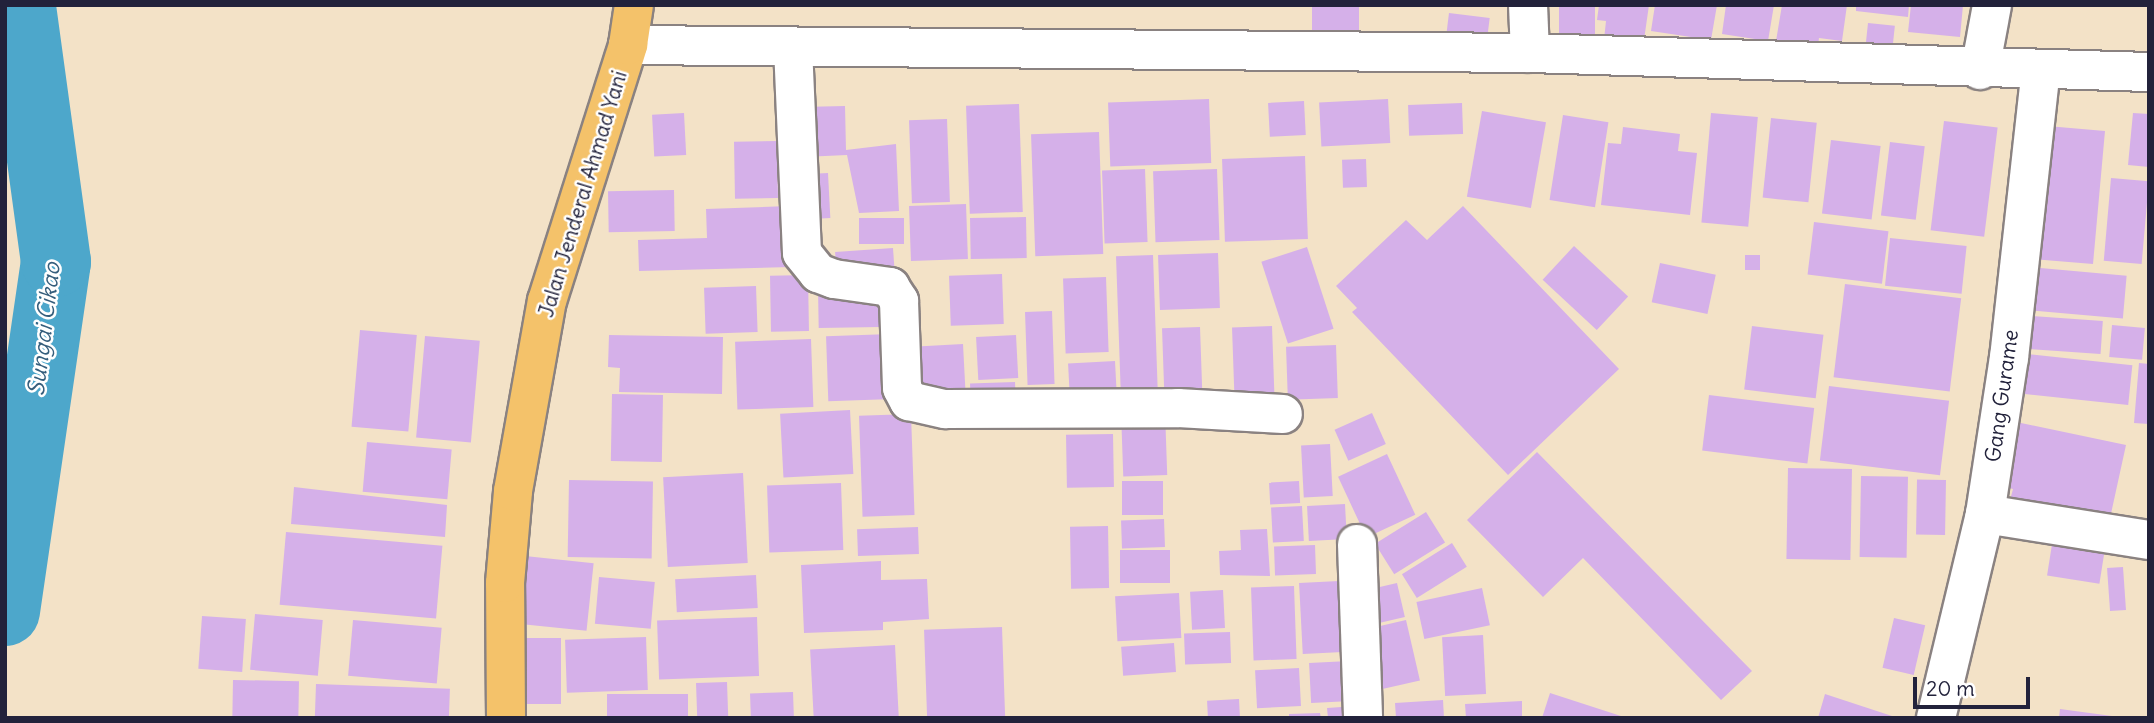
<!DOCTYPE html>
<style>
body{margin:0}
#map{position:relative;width:2154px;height:723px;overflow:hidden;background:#f3e2c7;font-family:Delius,sans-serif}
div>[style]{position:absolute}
.river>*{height:70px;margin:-35px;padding:0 35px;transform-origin:35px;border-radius:35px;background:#4da7cb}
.building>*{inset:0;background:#d5b0e9;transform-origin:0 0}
.roads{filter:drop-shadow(2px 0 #8a8281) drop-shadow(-2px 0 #8a8281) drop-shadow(0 2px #8a8281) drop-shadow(0 -2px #8a8281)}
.minor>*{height:38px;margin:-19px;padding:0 19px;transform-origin:19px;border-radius:19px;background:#fff}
.tertiary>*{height:38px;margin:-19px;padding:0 19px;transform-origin:19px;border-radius:19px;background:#fff}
.trunk>*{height:38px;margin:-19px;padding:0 19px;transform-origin:19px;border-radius:19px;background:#f4c26a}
span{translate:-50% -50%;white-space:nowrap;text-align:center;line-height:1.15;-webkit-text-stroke:5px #fff;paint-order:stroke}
.street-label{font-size:21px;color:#22223b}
.water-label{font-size:23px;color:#355e7c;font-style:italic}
.frame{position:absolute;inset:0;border:7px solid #22223b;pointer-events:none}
.scale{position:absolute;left:1913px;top:677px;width:117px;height:32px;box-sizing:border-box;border:4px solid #22223b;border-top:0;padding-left:9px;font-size:21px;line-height:24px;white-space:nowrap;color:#22223b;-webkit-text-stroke:5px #fff;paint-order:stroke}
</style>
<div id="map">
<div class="river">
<i style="left:5px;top:611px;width:353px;rotate:-81.7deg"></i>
<i style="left:56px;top:262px;width:259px;rotate:-97.8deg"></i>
</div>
<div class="building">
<i style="left:1312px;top:5px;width:47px;height:34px"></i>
<i style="left:1559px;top:5px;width:36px;height:36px"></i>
<i style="clip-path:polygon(1599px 5px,1649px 5px,1642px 54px,1603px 49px,1606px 21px,1597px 20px)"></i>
<i style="clip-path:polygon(1655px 5px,1717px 5px,1711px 40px,1651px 31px)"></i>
<i style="clip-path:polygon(1726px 5px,1774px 5px,1768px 41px,1722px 34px)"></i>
<i style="clip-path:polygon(1782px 5px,1847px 5px,1842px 41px,1819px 38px,1817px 54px,1775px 47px)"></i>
<i style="clip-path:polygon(1856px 5px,1909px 5px,1908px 17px,1856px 11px)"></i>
<i style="clip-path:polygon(1911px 5px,1963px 5px,1960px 37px,1908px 32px)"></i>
<i style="left:1449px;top:13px;width:41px;height:35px;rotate:7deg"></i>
<i style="left:1868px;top:23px;width:27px;height:30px;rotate:6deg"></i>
<i style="left:1209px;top:99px;width:64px;height:101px;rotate:88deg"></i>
<i style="left:1388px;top:99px;width:44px;height:69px;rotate:87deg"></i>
<i style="left:1304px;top:101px;width:34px;height:36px;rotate:87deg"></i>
<i style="left:1462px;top:103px;width:31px;height:54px;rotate:88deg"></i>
<i style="left:1019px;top:104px;width:108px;height:53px;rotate:88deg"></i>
<i style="clip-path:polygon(845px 106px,846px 150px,896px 144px,899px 211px,859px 213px,847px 155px,803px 157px,801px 107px)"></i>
<i style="left:1482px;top:111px;width:65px;height:87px;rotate:10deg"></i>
<i style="left:684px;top:113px;width:42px;height:32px;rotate:87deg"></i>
<i style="left:1711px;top:113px;width:47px;height:110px;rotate:5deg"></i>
<i style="clip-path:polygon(2133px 113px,2149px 114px,2149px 167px,2128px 165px)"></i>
<i style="left:1563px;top:115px;width:46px;height:86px;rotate:9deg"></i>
<i style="left:1771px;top:118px;width:46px;height:80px;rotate:6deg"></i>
<i style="left:947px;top:119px;width:83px;height:38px;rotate:88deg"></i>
<i style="left:1944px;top:121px;width:54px;height:110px;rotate:7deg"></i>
<i style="clip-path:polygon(2047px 126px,2105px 131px,2093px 264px,2021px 258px)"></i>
<i style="clip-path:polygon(1623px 127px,1680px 134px,1678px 151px,1697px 153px,1690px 215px,1601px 205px,1608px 143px,1621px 144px)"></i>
<i style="left:1099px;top:132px;width:122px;height:68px;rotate:88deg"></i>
<i style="left:1831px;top:140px;width:50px;height:74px;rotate:7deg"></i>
<i style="left:777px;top:141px;width:57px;height:43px;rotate:89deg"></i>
<i style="left:1890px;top:142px;width:35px;height:74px;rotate:7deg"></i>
<i style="left:1305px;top:156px;width:83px;height:83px;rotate:88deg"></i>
<i style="left:1366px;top:159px;width:28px;height:24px;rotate:88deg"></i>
<i style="left:1145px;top:169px;width:73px;height:43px;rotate:88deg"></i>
<i style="left:1217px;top:169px;width:71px;height:64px;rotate:88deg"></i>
<i style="left:828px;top:173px;width:45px;height:24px;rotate:87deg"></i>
<i style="left:2111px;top:178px;width:38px;height:83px;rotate:5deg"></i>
<i style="left:674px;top:190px;width:41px;height:66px;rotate:89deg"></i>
<i style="left:966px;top:204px;width:55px;height:57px;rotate:88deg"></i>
<i style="clip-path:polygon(789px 206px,791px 267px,639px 271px,638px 240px,707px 238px,706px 209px)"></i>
<i style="clip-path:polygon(1463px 206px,1619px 369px,1508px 475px,1352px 312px,1357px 308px,1336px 286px,1406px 220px,1427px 240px)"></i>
<i style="left:1026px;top:217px;width:41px;height:56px;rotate:89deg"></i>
<i style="left:904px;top:218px;width:26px;height:45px;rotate:90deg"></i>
<i style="left:1814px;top:222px;width:75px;height:53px;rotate:7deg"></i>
<i style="left:1890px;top:238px;width:77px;height:48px;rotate:6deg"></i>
<i style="left:1574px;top:246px;width:74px;height:46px;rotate:43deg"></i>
<i style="left:1307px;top:247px;width:86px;height:48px;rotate:72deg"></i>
<i style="left:893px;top:248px;width:26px;height:58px;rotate:86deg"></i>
<i style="left:1218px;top:253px;width:55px;height:60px;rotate:88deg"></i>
<i style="left:1153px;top:255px;width:144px;height:37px;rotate:88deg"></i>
<i style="left:1760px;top:255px;width:15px;height:15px;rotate:90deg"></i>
<i style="left:1660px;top:263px;width:57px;height:40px;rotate:12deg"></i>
<i style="left:2028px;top:267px;width:99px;height:43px;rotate:5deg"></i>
<i style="left:1002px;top:274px;width:50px;height:53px;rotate:88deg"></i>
<i style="left:808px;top:275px;width:56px;height:38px;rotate:89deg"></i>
<i style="left:1106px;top:277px;width:75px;height:43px;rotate:88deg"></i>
<i style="left:1845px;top:284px;width:117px;height:94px;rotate:7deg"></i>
<i style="left:756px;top:286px;width:46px;height:52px;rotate:88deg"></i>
<i style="left:879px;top:287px;width:40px;height:61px;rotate:89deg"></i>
<i style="left:1052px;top:311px;width:73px;height:27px;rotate:88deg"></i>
<i style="left:2031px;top:316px;width:72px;height:33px;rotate:4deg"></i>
<i style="left:2112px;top:325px;width:33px;height:32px;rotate:5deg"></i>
<i style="left:1272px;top:326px;width:74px;height:40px;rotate:88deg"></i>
<i style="left:1752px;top:326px;width:72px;height:64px;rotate:7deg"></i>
<i style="left:1200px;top:327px;width:73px;height:38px;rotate:88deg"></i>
<i style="left:360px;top:330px;width:57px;height:97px;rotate:5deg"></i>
<i style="left:891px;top:334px;width:65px;height:65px;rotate:88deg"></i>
<i style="clip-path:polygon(609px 335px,723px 337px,722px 394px,619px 392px,620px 368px,608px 367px)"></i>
<i style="left:1016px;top:335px;width:43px;height:40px;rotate:87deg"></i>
<i style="left:425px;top:336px;width:55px;height:102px;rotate:5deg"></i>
<i style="left:811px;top:339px;width:68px;height:76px;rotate:88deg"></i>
<i style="left:963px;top:344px;width:44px;height:55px;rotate:87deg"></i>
<i style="left:1336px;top:345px;width:53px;height:50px;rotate:88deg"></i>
<i style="left:2017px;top:353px;width:116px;height:40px;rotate:6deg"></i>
<i style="left:1115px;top:361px;width:39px;height:47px;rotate:87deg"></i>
<i style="clip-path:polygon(2139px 363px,2149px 364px,2149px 424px,2134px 423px)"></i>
<i style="left:1015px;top:382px;width:23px;height:45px;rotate:88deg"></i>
<i style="left:1829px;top:386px;width:121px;height:75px;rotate:7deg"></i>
<i style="left:612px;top:394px;width:51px;height:67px;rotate:1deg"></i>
<i style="left:1709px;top:395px;width:106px;height:56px;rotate:7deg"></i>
<i style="left:850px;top:410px;width:64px;height:70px;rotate:87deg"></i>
<i style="left:1165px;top:411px;width:64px;height:44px;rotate:88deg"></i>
<i style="left:1372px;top:413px;width:34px;height:41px;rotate:66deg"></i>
<i style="left:911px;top:414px;width:101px;height:52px;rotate:88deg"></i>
<i style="clip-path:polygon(2007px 420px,2126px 445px,2107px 532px,2009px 504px,2013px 489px,1993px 484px)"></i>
<i style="left:1113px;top:434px;width:53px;height:47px;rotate:89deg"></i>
<i style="left:367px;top:442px;width:85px;height:50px;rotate:5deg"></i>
<i style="left:1330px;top:444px;width:52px;height:29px;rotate:87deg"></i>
<i style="clip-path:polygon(1537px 452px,1752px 671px,1721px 700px,1583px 558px,1543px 597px,1467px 520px)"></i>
<i style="left:1387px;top:454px;width:67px;height:54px;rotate:65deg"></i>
<i style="left:1788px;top:468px;width:64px;height:91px;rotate:1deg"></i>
<i style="left:743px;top:473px;width:90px;height:80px;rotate:87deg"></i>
<i style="left:1861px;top:476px;width:47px;height:81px;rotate:1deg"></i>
<i style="left:569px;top:480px;width:84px;height:77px;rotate:1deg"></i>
<i style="left:1946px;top:480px;width:55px;height:29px;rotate:91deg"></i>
<i style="left:1163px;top:481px;width:34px;height:41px;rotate:90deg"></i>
<i style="left:1299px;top:481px;width:22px;height:30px;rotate:87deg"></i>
<i style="left:841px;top:483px;width:67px;height:74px;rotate:88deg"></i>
<i style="clip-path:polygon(294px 487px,447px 505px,445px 537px,291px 524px)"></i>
<i style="left:1345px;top:504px;width:35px;height:38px;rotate:87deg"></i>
<i style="left:1302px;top:506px;width:35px;height:31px;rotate:87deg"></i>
<i style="left:1426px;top:512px;width:36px;height:60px;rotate:58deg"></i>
<i style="left:1164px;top:519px;width:28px;height:43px;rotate:88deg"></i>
<i style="left:1108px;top:526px;width:62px;height:38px;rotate:89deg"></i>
<i style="left:918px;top:527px;width:27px;height:61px;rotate:88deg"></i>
<i style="clip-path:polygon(1267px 529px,1270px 576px,1220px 575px,1219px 551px,1241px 550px,1240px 530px)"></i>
<i style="left:286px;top:532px;width:157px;height:73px;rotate:5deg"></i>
<i style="left:2053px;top:538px;width:53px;height:38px;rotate:9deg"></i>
<i style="left:1452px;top:543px;width:28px;height:59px;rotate:58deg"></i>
<i style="left:1315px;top:545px;width:29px;height:41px;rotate:88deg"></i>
<i style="left:1170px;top:550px;width:33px;height:50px;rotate:90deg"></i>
<i style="left:525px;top:556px;width:69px;height:68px;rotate:6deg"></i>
<i style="clip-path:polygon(881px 561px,881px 580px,927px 579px,929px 619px,883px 622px,883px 630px,804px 633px,801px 565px)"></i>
<i style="left:2123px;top:567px;width:43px;height:16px;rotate:86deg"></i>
<i style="left:756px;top:575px;width:33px;height:81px;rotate:87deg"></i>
<i style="left:599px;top:577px;width:56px;height:47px;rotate:5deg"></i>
<i style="left:1339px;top:581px;width:71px;height:40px;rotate:87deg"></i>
<i style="left:1397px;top:583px;width:35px;height:31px;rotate:77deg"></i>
<i style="left:1294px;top:586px;width:73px;height:43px;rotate:88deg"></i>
<i style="left:1482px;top:588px;width:38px;height:67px;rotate:78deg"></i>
<i style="left:1223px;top:590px;width:38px;height:33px;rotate:87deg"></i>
<i style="left:1179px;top:593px;width:45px;height:64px;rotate:87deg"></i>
<i style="left:255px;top:614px;width:68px;height:56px;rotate:5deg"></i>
<i style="left:202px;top:616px;width:44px;height:53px;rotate:4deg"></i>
<i style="left:757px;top:617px;width:59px;height:100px;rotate:88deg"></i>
<i style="left:1894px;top:618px;width:32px;height:51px;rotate:13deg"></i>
<i style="left:353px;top:620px;width:89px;height:56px;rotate:5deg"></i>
<i style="left:1406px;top:620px;width:62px;height:42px;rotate:77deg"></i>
<i style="left:1002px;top:627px;width:91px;height:78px;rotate:88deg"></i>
<i style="left:1230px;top:632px;width:31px;height:46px;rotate:88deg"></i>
<i style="left:1483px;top:635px;width:59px;height:41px;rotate:87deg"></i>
<i style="left:646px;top:637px;width:53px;height:81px;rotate:88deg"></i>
<i style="left:524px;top:638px;width:37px;height:66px"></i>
<i style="left:1174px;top:643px;width:29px;height:53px;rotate:86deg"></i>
<i style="left:895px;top:645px;width:73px;height:85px;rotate:87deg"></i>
<i style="left:1349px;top:661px;width:40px;height:40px;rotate:87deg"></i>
<i style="left:1299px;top:668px;width:38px;height:44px;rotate:87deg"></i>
<i style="left:233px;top:680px;width:66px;height:38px;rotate:1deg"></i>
<i style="left:727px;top:682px;width:36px;height:31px;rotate:88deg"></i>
<i style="left:316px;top:684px;width:134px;height:34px;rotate:2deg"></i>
<i style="left:793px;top:692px;width:26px;height:43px;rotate:88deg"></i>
<i style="clip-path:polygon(1550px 693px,1624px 717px,1624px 718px,1542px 718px)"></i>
<i style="left:688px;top:694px;width:24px;height:81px;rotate:90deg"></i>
<i style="clip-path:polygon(1825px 694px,1895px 717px,1895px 718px,1818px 718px)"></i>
<i style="left:1239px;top:699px;width:19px;height:32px;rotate:87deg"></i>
<i style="clip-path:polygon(1443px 700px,1444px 718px,1396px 718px,1395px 703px)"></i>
<i style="clip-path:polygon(1522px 701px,1522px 718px,1466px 718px,1465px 704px)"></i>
<i style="clip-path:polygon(1356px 706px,1356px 718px,1328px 718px,1327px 708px)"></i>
<i style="clip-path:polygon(2060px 709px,2112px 716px,2112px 718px,2059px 718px)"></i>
<i style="clip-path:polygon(1320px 713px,1321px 718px,1289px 718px,1289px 714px)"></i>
</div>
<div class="roads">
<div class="minor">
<i style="left:1528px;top:5px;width:48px;rotate:87.6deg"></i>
<i style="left:793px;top:47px;width:206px;rotate:87.5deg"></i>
<i style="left:802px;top:253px;width:26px;rotate:51deg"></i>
<i style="left:818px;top:273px;width:17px;rotate:21deg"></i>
<i style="left:834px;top:279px;width:57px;rotate:8.1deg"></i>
<i style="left:890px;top:287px;width:17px;rotate:57deg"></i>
<i style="left:899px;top:301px;width:87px;rotate:88deg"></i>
<i style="left:902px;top:388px;width:15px;rotate:62deg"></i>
<i style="left:909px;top:401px;width:37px;rotate:13deg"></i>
<i style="left:945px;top:409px;width:233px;rotate:-0.2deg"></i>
<i style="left:1178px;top:408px;width:105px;rotate:3.3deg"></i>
<i style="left:1980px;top:70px;width:66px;rotate:-79.5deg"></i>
<i style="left:1985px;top:514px;width:166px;rotate:9deg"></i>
<i style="left:1357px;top:544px;width:174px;rotate:88deg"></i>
<i style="left:1936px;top:718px;width:210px;rotate:-76.5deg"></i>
<i style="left:1985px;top:514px;width:158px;rotate:-81.3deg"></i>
<i style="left:2009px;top:358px;width:290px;rotate:-83.7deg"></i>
</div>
<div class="tertiary">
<i style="left:628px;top:45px;width:902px;rotate:0.51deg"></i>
<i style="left:1530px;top:53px;width:619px;rotate:1.76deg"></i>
</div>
<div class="trunk">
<i style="left:506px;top:718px;width:135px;rotate:-90.4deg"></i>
<i style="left:505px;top:583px;width:92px;rotate:-85deg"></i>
<i style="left:513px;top:491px;width:193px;rotate:-79.9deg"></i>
<i style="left:547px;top:301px;width:269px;rotate:-72.4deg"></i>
<i style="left:628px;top:45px;width:40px;rotate:-81.5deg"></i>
</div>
</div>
<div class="street-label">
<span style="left:583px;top:194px;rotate:-73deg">Jalan Jenderal Ahmad Yani</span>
<span style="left:2002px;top:396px;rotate:-82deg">Gang Gurame</span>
</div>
<div class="water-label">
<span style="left:44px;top:329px;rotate:-83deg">Sungai Cikao</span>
</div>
<div class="frame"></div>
<div class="scale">20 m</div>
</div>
